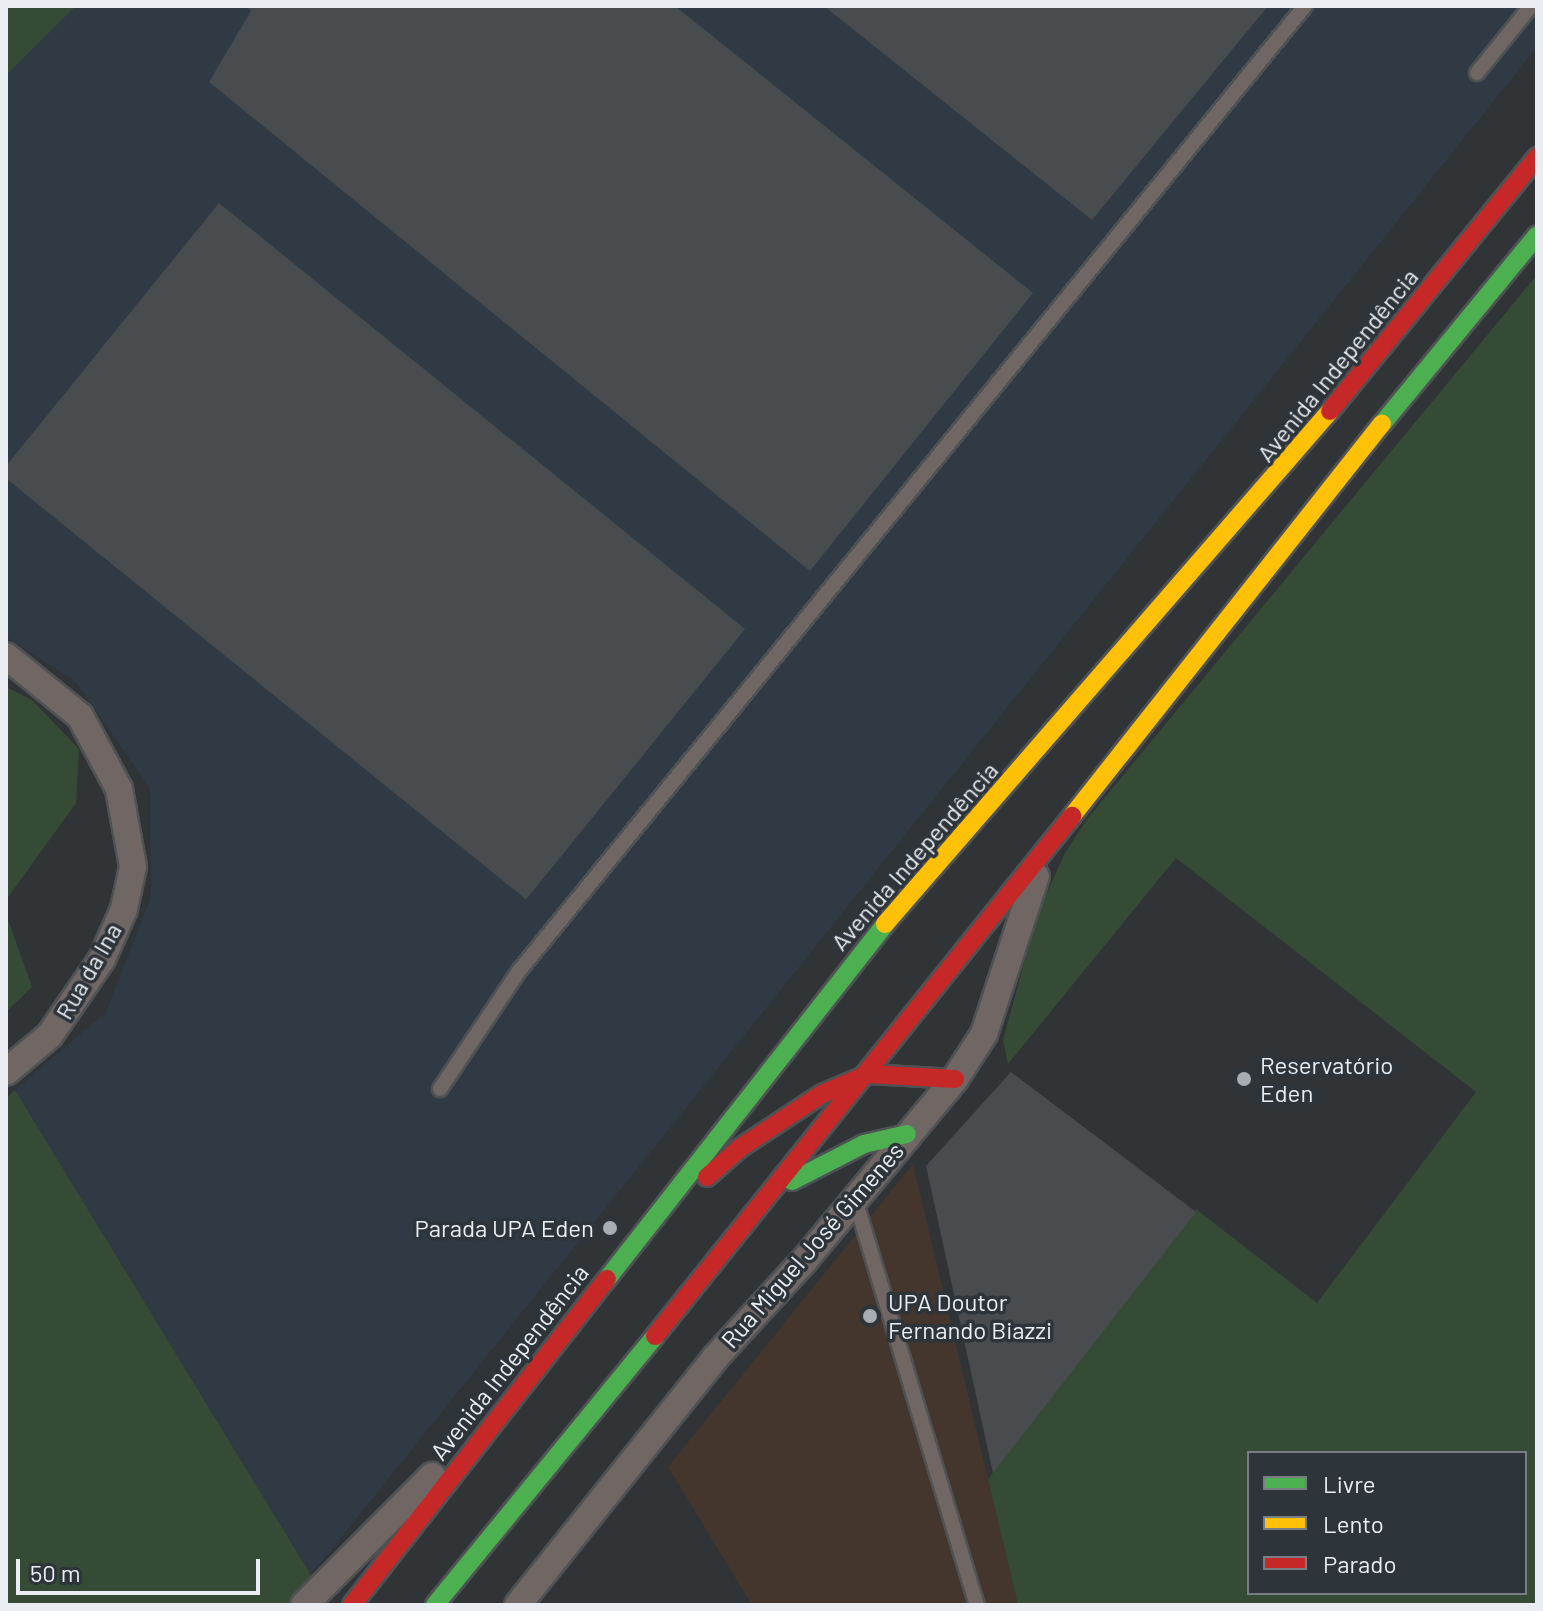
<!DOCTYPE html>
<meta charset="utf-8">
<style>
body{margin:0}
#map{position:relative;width:1543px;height:1611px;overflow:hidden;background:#303437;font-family:Barlow,sans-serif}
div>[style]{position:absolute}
.built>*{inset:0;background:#303a44}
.medical>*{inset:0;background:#44362d}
.green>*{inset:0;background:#354b35}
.building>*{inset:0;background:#484c4e;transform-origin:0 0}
.roads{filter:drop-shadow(2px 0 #4f5254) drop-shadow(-2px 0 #4f5254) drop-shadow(0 2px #4f5254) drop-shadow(0 -2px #4f5254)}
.lane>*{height:14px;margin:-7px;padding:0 7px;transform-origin:7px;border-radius:7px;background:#706765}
.street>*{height:26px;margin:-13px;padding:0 13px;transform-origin:13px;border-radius:13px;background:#706765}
.fast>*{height:18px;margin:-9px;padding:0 9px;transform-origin:9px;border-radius:9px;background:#4caf50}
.slow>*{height:18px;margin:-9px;padding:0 9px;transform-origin:9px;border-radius:9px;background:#ffc107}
.jam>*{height:18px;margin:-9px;padding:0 9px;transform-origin:9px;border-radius:9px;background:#c62828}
.dots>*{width:22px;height:22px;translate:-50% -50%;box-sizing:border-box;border:4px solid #2d343a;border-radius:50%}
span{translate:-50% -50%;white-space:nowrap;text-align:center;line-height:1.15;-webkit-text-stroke:7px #2d343a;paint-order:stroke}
.street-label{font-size:24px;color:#eaeef2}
.poi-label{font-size:24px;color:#eaeef2}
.left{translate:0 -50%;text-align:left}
.right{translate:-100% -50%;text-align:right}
.frame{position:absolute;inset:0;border:8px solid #eaeef2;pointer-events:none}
.legend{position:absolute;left:1247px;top:1451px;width:280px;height:144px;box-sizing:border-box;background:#2d343a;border:2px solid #797e84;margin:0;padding:10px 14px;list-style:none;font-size:24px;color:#eaeef2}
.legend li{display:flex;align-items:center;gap:16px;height:40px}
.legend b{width:40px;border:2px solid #797e84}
.scale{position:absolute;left:16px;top:1559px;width:244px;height:36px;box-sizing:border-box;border:4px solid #eaeef2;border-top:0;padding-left:10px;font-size:24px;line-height:28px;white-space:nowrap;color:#eaeef2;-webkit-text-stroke:6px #2d343a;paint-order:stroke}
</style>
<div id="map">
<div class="built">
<i style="clip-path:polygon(75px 6px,1537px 6px,1537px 47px,311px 1575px,15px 1090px,106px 1012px,151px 897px,150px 788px,76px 682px,6px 637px,6px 74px)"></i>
</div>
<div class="medical">
<i style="clip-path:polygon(913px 1164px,1018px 1605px,752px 1605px,668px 1467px)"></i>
</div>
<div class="green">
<i style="clip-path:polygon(6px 6px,76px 6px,6px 75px)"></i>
<i style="clip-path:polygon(evenodd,1537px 275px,1537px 1605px,1018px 1605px,988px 1479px,1196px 1209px,1317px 1303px,1476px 1092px,1176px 858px,1008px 1064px,1003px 1040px,1038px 912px,1065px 853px,1087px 819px,1537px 275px,1249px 1453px,1525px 1453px,1525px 1593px,1249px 1593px,1249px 1453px)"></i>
<i style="clip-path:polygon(6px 687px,32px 700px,79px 749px,76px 803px,6px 900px)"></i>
<i style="clip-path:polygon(6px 914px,32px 987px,6px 1012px)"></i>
<i style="clip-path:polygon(15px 1090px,311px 1575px,288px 1605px,6px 1605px,6px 1098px)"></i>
</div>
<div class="building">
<i style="clip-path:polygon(246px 6px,675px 6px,1033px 293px,810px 571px,209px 82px,251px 11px)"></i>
<i style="clip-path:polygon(824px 6px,1268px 6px,1092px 220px)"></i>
<i style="left:219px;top:203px;width:677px;height:348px;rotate:39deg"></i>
<i style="clip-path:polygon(1011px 1072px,1196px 1212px,993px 1473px,926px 1166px)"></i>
</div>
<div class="roads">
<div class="lane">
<i style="left:1477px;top:73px;width:86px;rotate:-51.1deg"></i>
<i style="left:440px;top:1089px;width:142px;rotate:-56.2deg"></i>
<i style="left:519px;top:971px;width:1245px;rotate:-50.84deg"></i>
<i style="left:855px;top:1199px;width:424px;rotate:73.3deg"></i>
</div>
<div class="street">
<i style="left:6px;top:656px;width:95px;rotate:39deg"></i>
<i style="left:80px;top:716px;width:83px;rotate:61.9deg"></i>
<i style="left:119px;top:789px;width:79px;rotate:79.8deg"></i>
<i style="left:133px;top:867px;width:43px;rotate:102.1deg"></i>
<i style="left:124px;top:909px;width:55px;rotate:113.7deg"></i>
<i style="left:102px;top:959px;width:92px;rotate:124.4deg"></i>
<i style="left:50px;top:1035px;width:57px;rotate:139.9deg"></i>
<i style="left:304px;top:1605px;width:182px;rotate:-45.2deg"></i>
<i style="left:518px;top:1605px;width:316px;rotate:-51.4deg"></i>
<i style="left:715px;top:1358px;width:132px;rotate:-47.5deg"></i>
<i style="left:804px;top:1261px;width:236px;rotate:-50.3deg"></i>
<i style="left:955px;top:1079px;width:54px;rotate:-57.2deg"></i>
<i style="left:984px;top:1034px;width:166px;rotate:-71.8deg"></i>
</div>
<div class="fast">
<i style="left:1382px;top:424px;width:244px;rotate:-50.6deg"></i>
<i style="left:792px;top:1181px;width:81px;rotate:-27.2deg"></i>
<i style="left:864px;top:1144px;width:44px;rotate:-13.1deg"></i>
<i style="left:607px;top:1279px;width:451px;rotate:-51.9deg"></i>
<i style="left:435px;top:1605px;width:348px;rotate:-50.7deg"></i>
</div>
<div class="slow">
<i style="left:1072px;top:816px;width:500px;rotate:-51.7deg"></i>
<i style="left:885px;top:924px;width:679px;rotate:-49.06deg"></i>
</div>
<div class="jam">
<i style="left:1330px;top:411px;width:328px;rotate:-50.8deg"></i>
<i style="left:707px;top:1177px;width:44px;rotate:-41.3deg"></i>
<i style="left:740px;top:1148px;width:98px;rotate:-33.4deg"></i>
<i style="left:822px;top:1094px;width:51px;rotate:-23.1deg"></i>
<i style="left:869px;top:1074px;width:86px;rotate:3.3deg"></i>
<i style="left:655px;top:1336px;width:667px;rotate:-51.27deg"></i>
<i style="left:352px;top:1605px;width:414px;rotate:-52deg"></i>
</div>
</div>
<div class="dots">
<i style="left:1244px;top:1079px;background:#a9adb1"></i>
<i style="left:610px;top:1228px;background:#a9adb1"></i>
<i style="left:870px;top:1316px;background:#a9adb1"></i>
</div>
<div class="street-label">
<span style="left:1337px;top:365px;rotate:-51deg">Avenida Independência</span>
<span style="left:914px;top:856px;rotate:-49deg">Avenida Independência</span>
<span style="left:88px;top:971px;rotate:-60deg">Rua da Ina</span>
<span style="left:812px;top:1245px;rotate:-49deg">Rua Miguel José Gimenes</span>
<span style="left:509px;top:1362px;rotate:-52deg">Avenida Independência</span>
</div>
<div class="poi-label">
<span class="left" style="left:1260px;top:1079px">Reservatório<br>Eden</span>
<span class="right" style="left:594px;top:1228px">Parada UPA Eden</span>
<span class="left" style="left:888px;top:1316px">UPA Doutor<br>Fernando Biazzi</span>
</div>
<div class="frame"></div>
<ul class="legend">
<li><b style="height:10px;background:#4caf50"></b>Livre</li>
<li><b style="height:10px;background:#ffc107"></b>Lento</li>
<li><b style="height:10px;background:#c62828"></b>Parado</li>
</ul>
<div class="scale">50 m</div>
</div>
